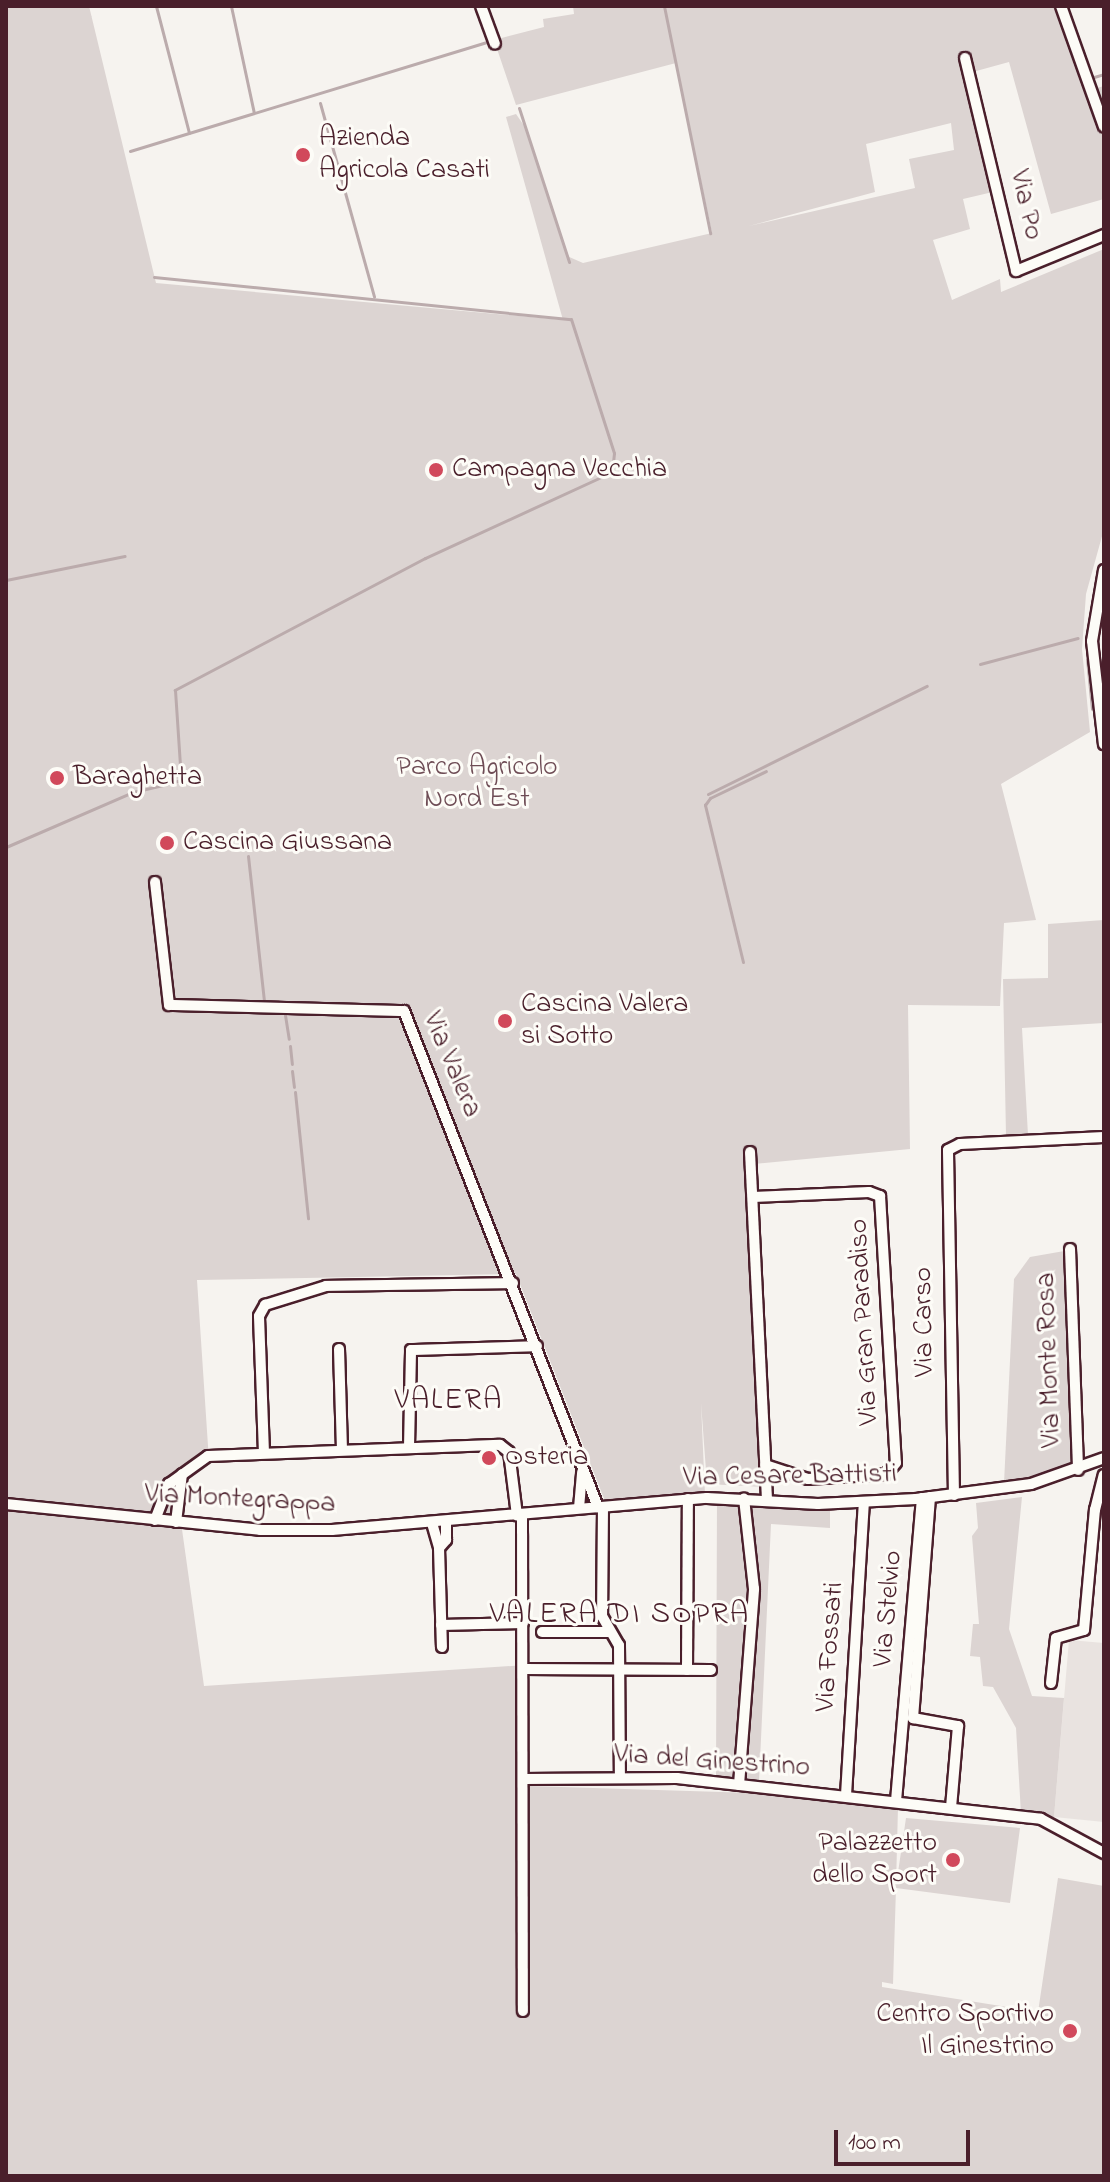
<!DOCTYPE html>
<style>
body{margin:0}
#map{position:relative;width:1110px;height:2182px;overflow:hidden;background:#f6f3ef;font-family:"Indie Flower",sans-serif}
div>[style]{position:absolute}
.built>*{inset:0;background:#e9e3e0}
.green>*{inset:0;background:#dcd4d2}
.stream>*{height:3px;margin:-1.5px;padding:0 1.5px;transform-origin:1.5px;border-radius:1.5px;background:#bbabac}
.roads{filter:drop-shadow(2px 0 #4a1f2b) drop-shadow(-2px 0 #4a1f2b) drop-shadow(0 2px #4a1f2b) drop-shadow(0 -2px #4a1f2b)}
.minor>*{height:10px;margin:-5px;padding:0 5px;transform-origin:5px;border-radius:5px;background:#fdfcf7}
.dots>*{width:22px;height:22px;translate:-50% -50%;box-sizing:border-box;border:4px solid #fdfcf7;border-radius:50%}
span{translate:-50% -50%;white-space:nowrap;text-align:center;line-height:1.15;-webkit-text-stroke:6px #fdfcf7;paint-order:stroke}
.poi-label{font-size:28px;color:#4a1f2b}
.left{translate:0 -50%;text-align:left}
.right{translate:-100% -50%;text-align:right}
.street-label{font-size:28px;color:#4a1f2b}
.park-label{font-size:28px;color:#6e4c55}
.neighbourhood-label{font-size:30px;color:#4a1f2b;letter-spacing:2px}
.frame{position:absolute;inset:0;border:8px solid #4a1f2b;pointer-events:none}
.scale{position:absolute;left:834px;top:2130px;width:136px;height:36px;box-sizing:border-box;border:4px solid #4a1f2b;border-top:0;padding-left:10px;font-size:24px;line-height:28px;white-space:nowrap;color:#4a1f2b;-webkit-text-stroke:6px #fdfcf7;paint-order:stroke}
</style>
<div id="map">
<div class="built">
<i style="clip-path:polygon(1069px 1640px,1104px 1643px,1104px 1822px,1054px 1817px)"></i>
</div>
<div class="green">
<i style="clip-path:polygon(evenodd,6px 6px,89px 6px,156px 283px,563px 320px,506px 117px,516px 114px,525px 127px,567px 256px,583px 263px,712px 233px,676px 63px,516px 105px,494px 40px,544px 27px,543px 19px,574px 14px,573px 6px,1053px 6px,1086px 91px,1104px 86px,1104px 199px,1051px 214px,1009px 62px,969px 73px,997px 191px,963px 199px,970px 229px,933px 240px,952px 300px,1000px 279px,1001px 292px,1104px 249px,1104px 529px,1086px 594px,1082px 649px,1090px 732px,1001px 784px,1036px 920px,1004px 923px,1000px 1006px,908px 1005px,910px 1149px,754px 1164px,763px 1487px,707px 1484px,701px 1403px,705px 1495px,605px 1501px,516px 1274px,197px 1280px,209px 1461px,194px 1471px,180px 1494px,179px 1508px,204px 1686px,526px 1665px,529px 1786px,754px 1793px,898px 1807px,896px 1886px,906px 1818px,1020px 1828px,1010px 1903px,896px 1888px,893px 1984px,882px 1982px,882px 1987px,1038px 2012px,1058px 1878px,1104px 1886px,1104px 2176px,6px 2176px,6px 6px,951px 123px,954px 150px,909px 159px,915px 188px,749px 226px,875px 192px,866px 144px,951px 123px)"></i>
<i style="clip-path:polygon(1104px 920px,1104px 1023px,1022px 1028px,1028px 1135px,1006px 1136px,1003px 979px,1048px 978px,1048px 924px)"></i>
<i style="clip-path:polygon(1070px 1250px,1074px 1467px,1004px 1483px,1014px 1279px,1030px 1257px)"></i>
<i style="clip-path:polygon(717px 1497px,830px 1504px,830px 1528px,771px 1524px,759px 1782px,716px 1778px)"></i>
<i style="clip-path:polygon(1022px 1497px,1009px 1629px,1032px 1696px,1064px 1698px,1054px 1817px,1021px 1814px,1016px 1728px,993px 1687px,983px 1686px,980px 1657px,970px 1656px,973px 1624px,979px 1624px,972px 1536px,978px 1528px,976px 1503px)"></i>
</div>
<div class="stream">
<i style="left:156px;top:6px;width:131px;rotate:75.4deg"></i>
<i style="left:231px;top:6px;width:109px;rotate:77.9deg"></i>
<i style="left:664px;top:6px;width:232px;rotate:78.5deg"></i>
<i style="left:1094px;top:77px;width:10px;rotate:-17deg"></i>
<i style="left:320px;top:103px;width:201px;rotate:74.4deg"></i>
<i style="left:519px;top:108px;width:162px;rotate:72deg"></i>
<i style="left:130px;top:151px;width:373px;rotate:-17deg"></i>
<i style="left:154px;top:277px;width:419px;rotate:5.8deg"></i>
<i style="left:571px;top:319px;width:141px;rotate:72.2deg"></i>
<i style="left:614px;top:453px;width:19px;rotate:96deg"></i>
<i style="left:612px;top:472px;width:206px;rotate:155.3deg"></i>
<i style="left:425px;top:558px;width:283px;rotate:152.2deg"></i>
<i style="left:175px;top:690px;width:90px;rotate:86.2deg"></i>
<i style="left:181px;top:780px;width:7px;rotate:164deg"></i>
<i style="left:6px;top:580px;width:121px;rotate:-11.4deg"></i>
<i style="left:1087px;top:659px;width:50px;rotate:84.3deg"></i>
<i style="left:980px;top:664px;width:101px;rotate:-14.9deg"></i>
<i style="left:708px;top:794px;width:244px;rotate:-26.3deg"></i>
<i style="left:6px;top:847px;width:138px;rotate:-23.4deg"></i>
<i style="left:133px;top:792px;width:35px;rotate:-13deg"></i>
<i style="left:248px;top:856px;width:146px;rotate:83.7deg"></i>
<i style="left:264px;top:1001px;width:14px"></i>
<i style="left:743px;top:962px;width:162px;rotate:-103.6deg"></i>
<i style="left:705px;top:805px;width:9px;rotate:-54deg"></i>
<i style="left:710px;top:798px;width:62px;rotate:-25.7deg"></i>
<i style="left:285px;top:1015px;width:24px;rotate:81deg"></i>
<i style="left:290px;top:1046px;width:18px;rotate:84deg"></i>
<i style="left:292px;top:1071px;width:16px;rotate:83deg"></i>
<i style="left:295px;top:1092px;width:127px;rotate:84.1deg"></i>
</div>
<div class="roads">
<div class="minor">
<i style="left:481px;top:6px;width:40px;rotate:69.8deg"></i>
<i style="left:1061px;top:6px;width:128px;rotate:70.4deg"></i>
<i style="left:965px;top:58px;width:219px;rotate:76.5deg"></i>
<i style="left:1016px;top:271px;width:95px;rotate:-22.2deg"></i>
<i style="left:1104px;top:570px;width:72px;rotate:99.6deg"></i>
<i style="left:1092px;top:641px;width:104px;rotate:83.4deg"></i>
<i style="left:155px;top:882px;width:124px;rotate:83.5deg"></i>
<i style="left:169px;top:1005px;width:235px;rotate:1.5deg"></i>
<i style="left:404px;top:1011px;width:533px;rotate:68.64deg"></i>
<i style="left:750px;top:1152px;width:349px;rotate:87.2deg"></i>
<i style="left:753px;top:1197px;width:116px;rotate:-2.5deg"></i>
<i style="left:869px;top:1192px;width:12px;rotate:20deg"></i>
<i style="left:880px;top:1196px;width:267px;rotate:86.6deg"></i>
<i style="left:896px;top:1463px;width:15px;rotate:132deg"></i>
<i style="left:886px;top:1474px;width:78px;rotate:176.3deg"></i>
<i style="left:808px;top:1479px;width:45px;rotate:-162deg"></i>
<i style="left:1070px;top:1249px;width:221px;rotate:87.9deg"></i>
<i style="left:339px;top:1349px;width:101px;rotate:88.3deg"></i>
<i style="left:409px;top:1447px;width:97px;rotate:-88.8deg"></i>
<i style="left:411px;top:1350px;width:126px;rotate:-1.8deg"></i>
<i style="left:264px;top:1453px;width:137px;rotate:-92.1deg"></i>
<i style="left:259px;top:1316px;width:13px;rotate:-61deg"></i>
<i style="left:265px;top:1305px;width:64px;rotate:-17.3deg"></i>
<i style="left:326px;top:1286px;width:187px;rotate:-0.9deg"></i>
<i style="left:954px;top:1495px;width:345px;rotate:-91deg"></i>
<i style="left:948px;top:1150px;width:13px;rotate:-27deg"></i>
<i style="left:960px;top:1144px;width:144px;rotate:-2.8deg"></i>
<i style="left:930px;top:1497px;width:222px;rotate:94.4deg"></i>
<i style="left:913px;top:1718px;width:46px;rotate:10.1deg"></i>
<i style="left:958px;top:1726px;width:82px;rotate:94.9deg"></i>
<i style="left:6px;top:1504px;width:255px;rotate:5.8deg"></i>
<i style="left:260px;top:1530px;width:72px"></i>
<i style="left:332px;top:1530px;width:376px;rotate:-4.9deg"></i>
<i style="left:707px;top:1498px;width:111px;rotate:3.1deg"></i>
<i style="left:818px;top:1504px;width:98px;rotate:-2.9deg"></i>
<i style="left:916px;top:1499px;width:116px;rotate:-7.4deg"></i>
<i style="left:1031px;top:1484px;width:77px;rotate:-19.6deg"></i>
<i style="left:603px;top:1507px;width:109px;rotate:90.5deg"></i>
<i style="left:602px;top:1616px;width:34px;rotate:60deg"></i>
<i style="left:619px;top:1645px;width:132px;rotate:89.6deg"></i>
<i style="left:579px;top:1508px;width:36px;rotate:-85deg"></i>
<i style="left:522px;top:1514px;width:497px;rotate:89.9deg"></i>
<i style="left:155px;top:1520px;width:39px;rotate:-69deg"></i>
<i style="left:169px;top:1484px;width:48px;rotate:-35.7deg"></i>
<i style="left:208px;top:1456px;width:292px;rotate:-2.2deg"></i>
<i style="left:500px;top:1445px;width:11px;rotate:38deg"></i>
<i style="left:509px;top:1452px;width:64px;rotate:82.8deg"></i>
<i style="left:176px;top:1522px;width:48px;rotate:-82.9deg"></i>
<i style="left:432px;top:1523px;width:26px;rotate:74deg"></i>
<i style="left:439px;top:1548px;width:11px;rotate:-49deg"></i>
<i style="left:446px;top:1540px;width:18px;rotate:-90deg"></i>
<i style="left:439px;top:1548px;width:99px;rotate:88.3deg"></i>
<i style="left:441px;top:1625px;width:82px;rotate:-1.4deg"></i>
<i style="left:542px;top:1632px;width:66px"></i>
<i style="left:524px;top:1669px;width:187px;rotate:0.3deg"></i>
<i style="left:687px;top:1670px;width:171px;rotate:-89.7deg"></i>
<i style="left:1051px;top:1683px;width:45px;rotate:-83.7deg"></i>
<i style="left:1056px;top:1638px;width:29px;rotate:-16deg"></i>
<i style="left:1084px;top:1630px;width:121px;rotate:-84.8deg"></i>
<i style="left:1095px;top:1510px;width:36px;rotate:-76deg"></i>
<i style="left:524px;top:1779px;width:153px;rotate:-0.4deg"></i>
<i style="left:677px;top:1778px;width:366px;rotate:6.4deg"></i>
<i style="left:1041px;top:1819px;width:72px;rotate:28.4deg"></i>
<i style="left:739px;top:1785px;width:197px;rotate:-85.6deg"></i>
<i style="left:754px;top:1589px;width:91px;rotate:-96.3deg"></i>
<i style="left:846px;top:1795px;width:293px;rotate:-86.5deg"></i>
<i style="left:896px;top:1801px;width:304px;rotate:-85.1deg"></i>
</div>
</div>
<div class="dots">
<i style="left:303px;top:155px;background:#d1495b"></i>
<i style="left:436px;top:470px;background:#d1495b"></i>
<i style="left:57px;top:778px;background:#d1495b"></i>
<i style="left:167px;top:843px;background:#d1495b"></i>
<i style="left:505px;top:1021px;background:#d1495b"></i>
<i style="left:489px;top:1458px;background:#d1495b"></i>
<i style="left:953px;top:1860px;background:#d1495b"></i>
<i style="left:1070px;top:2031px;background:#d1495b"></i>
</div>
<div class="poi-label">
<span class="left" style="left:319px;top:155px">Azienda<br>Agricola Casati</span>
<span class="left" style="left:452px;top:470px">Campagna Vecchia</span>
<span class="left" style="left:73px;top:778px">Baraghetta</span>
<span class="left" style="left:183px;top:843px">Cascina Giussana</span>
<span class="left" style="left:521px;top:1021px">Cascina Valera<br>si Sotto</span>
<span class="left" style="left:505px;top:1458px">Osteria</span>
<span class="right" style="left:937px;top:1860px">Palazzetto<br>dello Sport</span>
<span class="right" style="left:1054px;top:2031px">Centro Sportivo<br>Il Ginestrino</span>
</div>
<div class="street-label">
<span style="left:1025px;top:205px;rotate:77deg">Via Po</span>
<span style="left:451px;top:1065px;rotate:67deg">Via Valera</span>
<span style="left:865px;top:1322px;rotate:-93deg">Via Gran Paradiso</span>
<span style="left:925px;top:1322px;rotate:-91deg">Via Carso</span>
<span style="left:1050px;top:1360px;rotate:-92deg">Via Monte Rosa</span>
<span style="left:790px;top:1477px;rotate:-1deg">Via Cesare Battisti</span>
<span style="left:240px;top:1500px;rotate:3deg">Via Montegrappa</span>
<span style="left:889px;top:1609px;rotate:-85deg">Via Stelvio</span>
<span style="left:831px;top:1647px;rotate:-86deg">Via Fossati</span>
<span style="left:712px;top:1762px;rotate:4deg">Via del Ginestrino</span>
</div>
<div class="park-label">
<span style="left:477px;top:784px">Parco Agricolo<br>Nord Est</span>
</div>
<div class="neighbourhood-label">
<span style="left:449px;top:1401px">VALERA</span>
<span style="left:620px;top:1615px">VALERA DI SOPRA</span>
</div>
<div class="frame"></div>
<div class="scale">100 m</div>
</div>
